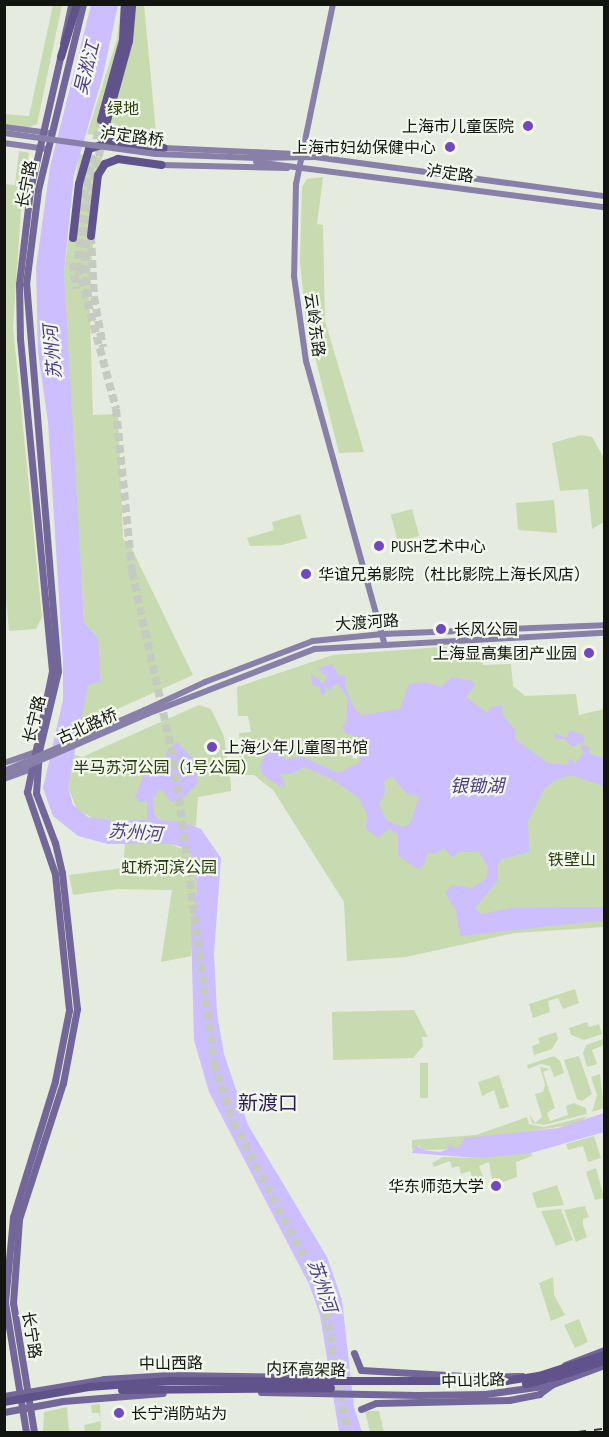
<!DOCTYPE html>
<meta charset="utf-8">
<style>
body{margin:0}
#map{position:relative;width:609px;height:1437px;overflow:hidden;background:#e6ebe0;font-family:"PT Sans Narrow","Noto Sans SC",sans-serif}
div>[style]{position:absolute}
.green>*{inset:0;background:#c7dab0;transform-origin:0 0}
.water>*{inset:0;background:#ccbeff}
.highway-tunnel>*{height:8px;margin-top:-4px;transform-origin:0;background:repeating-linear-gradient(90deg,#c6cbc1 0 8px,transparent 0 12px)}
.secondary>*{height:6px;margin:-3px;padding:0 3px;transform-origin:3px;border-radius:3px;background:#8980a9}
.primary>*{height:7px;margin:-3.5px;padding:0 3.5px;transform-origin:3.5px;border-radius:3.5px;background:#736799}
.highway>*{height:8px;margin:-4px;padding:0 4px;transform-origin:4px;border-radius:4px;background:#60528a}
.rail>*{height:1.5px;margin-top:-0.75px;transform-origin:0;background:repeating-linear-gradient(90deg,#343631 0 8px,transparent 0 16px)}
.secondary-bridge>*{height:6px;margin:-3px;padding:0 3px;transform-origin:3px;border-radius:3px;background:#8980a9}
.primary-bridge>*{height:7px;margin:-3.5px;padding:0 3.5px;transform-origin:3.5px;border-radius:3.5px;background:#736799}
.highway-bridge>*{height:8px;margin:-4px;padding:0 4px;transform-origin:4px;border-radius:4px;background:#60528a}
.dots>*{width:16px;height:16px;translate:-50% -50%;box-sizing:border-box;border:3px solid #f3f8ed;border-radius:50%}
span{translate:-50% -50%;white-space:nowrap;text-align:center;line-height:1.15;-webkit-text-stroke:4.5px #f3f8ed;paint-order:stroke}
.park-label{font-size:16px;color:#2a3b0c}
.poi-label{font-size:16px;color:#121410}
.right{translate:-100% -50%;text-align:right}
.left{translate:0 -50%;text-align:left}
.street-label{font-size:16px;color:#121410}
.water-label{font-size:18px;color:#513b86;font-style:italic}
.quarter-label{font-size:20px;color:#2f1c56}
.frame{position:absolute;inset:0;border:6px solid #121410;pointer-events:none}
</style>
<div id="map">
<div class="green">
<i style="clip-path:polygon(53px 5px,62px 5px,37px 124px,27px 128px,5px 125px,5px 114px,29px 116px)"></i>
<i style="clip-path:polygon(121px 5px,144px 5px,157px 143px,87px 134px,117px 39px)"></i>
<i style="clip-path:polygon(19px 151px,29px 153px,21px 210px,13px 327px,42px 617px,36px 629px,9px 631px,4px 578px,4px 184px,15px 185px)"></i>
<i style="clip-path:polygon(79px 154px,102px 157px,89px 285px,93px 415px,118px 414px,123px 539px,130px 545px,193px 675px,84px 724px,78px 731px,98px 638px,84px 622px,68px 372px,64px 272px)"></i>
<i style="clip-path:polygon(323px 177px,317px 224px,323px 225px,325px 321px,364px 452px,339px 453px,306px 321px,300px 262px,302px 187px,307px 179px)"></i>
<i style="clip-path:polygon(581px 435px,592px 437px,604px 458px,604px 522px,592px 529px,588px 489px,560px 491px,552px 443px)"></i>
<i style="clip-path:polygon(554px 500px,557px 533px,518px 530px,516px 503px)"></i>
<i style="left:412px;top:509px;width:28px;height:22px;rotate:75deg"></i>
<i style="clip-path:polygon(300px 514px,307px 538px,282px 545px,250px 546px,247px 538px,274px 530px,272px 522px)"></i>
<i style="clip-path:polygon(482px 644px,483px 665px,511px 664px,513px 686px,525px 696px,576px 694px,579px 715px,604px 709px,604px 927px,515px 933px,406px 957px,347px 961px,344px 902px,273px 790px,254px 775px,240px 775px,239px 733px,251px 732px,248px 716px,238px 716px,237px 687px,333px 655px)"></i>
<i style="clip-path:polygon(199px 705px,211px 709px,224px 736px,231px 785px,231px 791px,198px 797px,196px 826px,159px 820px,153px 810px,147px 819px,117px 821px,93px 818px,77px 810px,68px 787px,72px 754px,82px 757px)"></i>
<i style="clip-path:polygon(125px 844px,171px 844px,192px 854px,197px 867px,197px 889px,191px 956px,161px 962px,172px 890px,117px 889px,73px 895px,69px 875px,123px 868px)"></i>
<i style="clip-path:polygon(575px 989px,579px 1003px,563px 1009px,558px 998px,548px 1001px,550px 1012px,533px 1018px,529px 1004px)"></i>
<i style="clip-path:polygon(414px 1010px,428px 1037px,422px 1037px,423px 1046px,413px 1058px,333px 1060px,332px 1012px)"></i>
<i style="clip-path:polygon(587px 1022px,589px 1027px,599px 1024px,602px 1034px,584px 1040px,571px 1035px,569px 1028px)"></i>
<i style="clip-path:polygon(556px 1032px,558px 1039px,552px 1049px,534px 1055px,532px 1046px,540px 1043px,538px 1038px)"></i>
<i style="clip-path:polygon(603px 1039px,604px 1045px,592px 1050px,597px 1064px,587px 1067px,583px 1053px,586px 1045px)"></i>
<i style="clip-path:polygon(554px 1056px,560px 1061px,564px 1073px,554px 1077px,550px 1066px,541px 1064px,528px 1069px,527px 1065px)"></i>
<i style="clip-path:polygon(579px 1056px,592px 1094px,582px 1101px,577px 1099px,564px 1060px)"></i>
<i style="left:420px;top:1063px;width:8px;height:35px"></i>
<i style="clip-path:polygon(540px 1067px,550px 1069px,543px 1072px,555px 1108px,547px 1113px,550px 1121px,568px 1115px,566px 1106px,574px 1103px,586px 1108px,587px 1114px,544px 1125px,532px 1123px,529px 1114px,535px 1123px,542px 1117px,535px 1094px,543px 1092px,545px 1085px)"></i>
<i style="clip-path:polygon(600px 1074px,604px 1108px,592px 1112px,597px 1095px,591px 1077px)"></i>
<i style="clip-path:polygon(499px 1075px,509px 1107px,504px 1108px,500px 1109px,494px 1090px,482px 1096px,478px 1082px)"></i>
<i style="clip-path:polygon(588px 1116px,577px 1124px,511px 1134px,465px 1144px,458px 1149px,423px 1150px,418px 1145px,412px 1150px,412px 1140px,476px 1135px,527px 1117px,529px 1124px,544px 1127px)"></i>
<i style="clip-path:polygon(594px 1136px,601px 1158px,588px 1162px,583px 1146px,568px 1150px,566px 1144px)"></i>
<i style="clip-path:polygon(531px 1151px,532px 1156px,516px 1162px,517px 1177px,498px 1184px,496px 1178px,492px 1179px,489px 1162px,479px 1166px,484px 1179px,474px 1182px,470px 1171px,461px 1174px,459px 1166px,452px 1168px,450px 1161px,434px 1167px,432px 1163px,443px 1157px,478px 1158px)"></i>
<i style="clip-path:polygon(596px 1168px,604px 1198px,595px 1200px,586px 1172px)"></i>
<i style="clip-path:polygon(557px 1185px,564px 1205px,537px 1208px,532px 1193px)"></i>
<i style="clip-path:polygon(585px 1206px,589px 1217px,583px 1219px,583px 1225px,587px 1237px,576px 1242px,564px 1210px)"></i>
<i style="clip-path:polygon(561px 1209px,573px 1240px,556px 1246px,541px 1211px)"></i>
<i style="clip-path:polygon(553px 1277px,554px 1295px,565px 1315px,551px 1321px,539px 1283px)"></i>
<i style="clip-path:polygon(579px 1319px,588px 1342px,575px 1348px,564px 1325px)"></i>
<i style="clip-path:polygon(100px 1404px,101px 1429px,98px 1432px,85px 1432px,84px 1425px,101px 1421px,99px 1413px,92px 1413px,91px 1405px)"></i>
<i style="clip-path:polygon(67px 1407px,69px 1432px,43px 1432px,44px 1412px)"></i>
<i style="clip-path:polygon(365px 1411px,379px 1411px,384px 1432px,370px 1432px)"></i>
</div>
<div class="water">
<i style="clip-path:polygon(91px 5px,118px 5px,103px 75px,74px 175px,64px 272px,84px 622px,98px 638px,101px 681px,88px 685px,68px 787px,73px 805px,88px 817px,117px 821px,147px 819px,147px 801px,140px 802px,135px 797px,143px 776px,157px 775px,157px 766px,166px 764px,166px 753px,177px 741px,196px 763px,197px 784px,179px 802px,171px 802px,162px 789px,158px 791px,153px 797px,154px 812px,159px 820px,183px 822px,201px 829px,221px 858px,214px 953px,217px 1014px,224px 1054px,248px 1125px,327px 1257px,342px 1300px,354px 1407px,362px 1432px,339px 1432px,320px 1315px,309px 1284px,209px 1092px,194px 1040px,191px 928px,197px 890px,194px 858px,185px 848px,171px 844px,108px 844px,78px 836px,53px 816px,43px 788px,63px 700px,63px 662px,48px 422px,38px 352px,36px 268px,50px 167px)"></i>
<i style="clip-path:polygon(evenodd,332px 664px,339px 676px,345px 675px,345px 686px,355px 710px,362px 715px,400px 709px,409px 684px,423px 682px,441px 687px,451px 677px,472px 681px,475px 685px,466px 697px,487px 713px,491px 707px,503px 705px,502px 714px,515px 730px,515px 739px,548px 763px,569px 765px,568px 760px,572px 759px,574px 764px,583px 754px,581px 742px,572px 747px,565px 739px,555px 739px,554px 733px,566px 738px,570px 730px,584px 736px,583px 745px,592px 749px,588px 750px,590px 754px,604px 758px,604px 786px,570px 775px,555px 780px,544px 789px,528px 821px,529px 852px,502px 859px,497px 866px,498px 880px,475px 908px,481px 914px,511px 908px,604px 907px,604px 920px,460px 936px,456px 911px,445px 893px,452px 885px,472px 888px,486px 878px,488px 867px,479px 852px,459px 852px,452px 857px,444px 848px,434px 854px,428px 852px,424px 864px,420px 869px,414px 867px,398px 855px,398px 834px,388px 829px,378px 838px,366px 829px,367px 815px,359px 798px,332px 779px,304px 767px,292px 774px,280px 774px,285px 784px,282px 789px,283px 783px,279px 786px,262px 774px,260px 766px,264px 755px,277px 749px,286px 760px,301px 756px,338px 773px,359px 763px,361px 742px,357px 736px,346px 734px,342px 727px,346px 723px,348px 698px,337px 683px,329px 690px,324px 686px,326px 692px,321px 696px,320px 688px,312px 685px,311px 673px,323px 684px,327px 677px,318px 668px,332px 664px,391px 776px,407px 794px,419px 796px,410px 824px,403px 827px,387px 821px,379px 805px,385px 792px,384px 782px,391px 776px)"></i>
<i style="clip-path:polygon(604px 1113px,604px 1132px,531px 1153px,477px 1158px,412px 1153px,416px 1145px,423px 1150px,440px 1152px,448px 1149px,449px 1144px,458px 1149px,465px 1138px,558px 1128px)"></i>
</div>
<div class="highway-tunnel">
<i style="left:101px;top:120px;width:85px;rotate:102.9deg"></i>
<i style="left:82px;top:203px;width:64px;rotate:93.6deg"></i>
<i style="left:78px;top:267px;width:147px;rotate:75deg"></i>
<i style="left:116px;top:409px;width:164px;rotate:84.4deg"></i>
<i style="left:132px;top:572px;width:195px;rotate:77.5deg"></i>
<i style="left:174px;top:762px;width:304px;rotate:82.4deg"></i>
<i style="left:214px;top:1063px;width:62px;rotate:72.1deg"></i>
<i style="left:233px;top:1122px;width:176px;rotate:62.3deg"></i>
<i style="left:315px;top:1278px;width:47px;rotate:73.9deg"></i>
<i style="left:328px;top:1323px;width:111px;rotate:80.1deg"></i>
<i style="left:91px;top:236px;width:61px;rotate:87.2deg"></i>
<i style="left:94px;top:297px;width:51px;rotate:79.8deg"></i>
<i style="left:73px;top:263px;width:26px;rotate:83deg"></i>
<i style="left:88px;top:297px;width:37px;rotate:-95deg"></i>
<i style="left:85px;top:260px;width:57px;rotate:-87deg"></i>
<i style="left:88px;top:203px;width:84px;rotate:-77deg"></i>
</div>
<div class="secondary">
<i style="left:333px;top:4px;width:184px;rotate:101.6deg"></i>
<i style="left:296px;top:184px;width:92px;rotate:91.2deg"></i>
<i style="left:294px;top:276px;width:86px;rotate:82deg"></i>
<i style="left:306px;top:361px;width:293px;rotate:74.5deg"></i>
<i style="left:4px;top:127px;width:46px;rotate:7.4deg"></i>
<i style="left:4px;top:143px;width:43px;rotate:7.9deg"></i>
<i style="left:164px;top:148px;width:131px;rotate:2.6deg"></i>
<i style="left:256px;top:158px;width:59px;rotate:-1deg"></i>
<i style="left:315px;top:157px;width:292px;rotate:7.7deg"></i>
<i style="left:256px;top:162px;width:351px;rotate:7.4deg"></i>
<i style="left:162px;top:165px;width:125px;rotate:1.4deg"></i>
<i style="left:145px;top:710px;width:66px;rotate:-25deg"></i>
<i style="left:205px;top:682px;width:116px;rotate:-20.8deg"></i>
<i style="left:313px;top:641px;width:70px;rotate:-5.7deg"></i>
<i style="left:383px;top:634px;width:221px;rotate:-2.3deg"></i>
<i style="left:147px;top:714px;width:180px;rotate:-21.2deg"></i>
<i style="left:315px;top:649px;width:289px;rotate:-3.2deg"></i>
<i style="left:4px;top:763px;width:37px;rotate:-19deg"></i>
<i style="left:4px;top:779px;width:33px;rotate:-20deg"></i>
</div>
<div class="primary">
<i style="left:63px;top:43px;width:40px;rotate:-78deg"></i>
<i style="left:354px;top:1353px;width:18px;rotate:68deg"></i>
<i style="left:361px;top:1370px;width:121px;rotate:3.3deg"></i>
<i style="left:565px;top:1365px;width:42px;rotate:-21deg"></i>
<i style="left:480px;top:1377px;width:42px;rotate:-1.4deg"></i>
<i style="left:418px;top:1395px;width:67px;rotate:-0.9deg"></i>
<i style="left:485px;top:1394px;width:66px;rotate:-7.9deg"></i>
<i style="left:4px;top:1396px;width:101px;rotate:-9.6deg"></i>
<i style="left:361px;top:1409px;width:16px;rotate:-22deg"></i>
<i style="left:376px;top:1403px;width:133px;rotate:-1.3deg"></i>
<i style="left:509px;top:1400px;width:31px;rotate:-11deg"></i>
<i style="left:539px;top:1394px;width:17px;rotate:-36deg"></i>
<i style="left:553px;top:1384px;width:54px;rotate:-20.4deg"></i>
<i style="left:4px;top:1412px;width:60px;rotate:-10.6deg"></i>
<i style="left:63px;top:1401px;width:100px;rotate:-4.6deg"></i>
<i style="left:26px;top:1432px;width:132px;rotate:-99.2deg"></i>
<i style="left:5px;top:1302px;width:85px;rotate:-84.6deg"></i>
<i style="left:13px;top:1217px;width:142px;rotate:-72.8deg"></i>
<i style="left:55px;top:1081px;width:72px;rotate:-78.8deg"></i>
<i style="left:69px;top:1010px;width:137px;rotate:-95.9deg"></i>
<i style="left:55px;top:874px;width:87px;rotate:-108.9deg"></i>
<i style="left:27px;top:792px;width:124px;rotate:-78.3deg"></i>
<i style="left:52px;top:671px;width:334px;rotate:-95.5deg"></i>
<i style="left:20px;top:339px;width:55px;rotate:-91deg"></i>
<i style="left:19px;top:284px;width:95px;rotate:-83.3deg"></i>
<i style="left:30px;top:190px;width:139px;rotate:-77.2deg"></i>
<i style="left:34px;top:1432px;width:131px;rotate:-99.2deg"></i>
<i style="left:13px;top:1303px;width:84px;rotate:-85.9deg"></i>
<i style="left:19px;top:1219px;width:143px;rotate:-72.1deg"></i>
<i style="left:63px;top:1083px;width:75px;rotate:-79.3deg"></i>
<i style="left:77px;top:1009px;width:137px;rotate:-96.3deg"></i>
<i style="left:62px;top:873px;width:31px;rotate:-103deg"></i>
<i style="left:55px;top:843px;width:53px;rotate:-110.8deg"></i>
<i style="left:36px;top:793px;width:42px;rotate:-85.9deg"></i>
<i style="left:39px;top:751px;width:82px;rotate:-76.6deg"></i>
<i style="left:58px;top:671px;width:388px;rotate:-94.7deg"></i>
<i style="left:26px;top:284px;width:95px;rotate:-82.7deg"></i>
<i style="left:38px;top:190px;width:191px;rotate:-76.4deg"></i>
</div>
<div class="highway">
<i style="left:61px;top:57px;width:55px;rotate:-73.2deg"></i>
<i style="left:101px;top:120px;width:83px;rotate:-74.6deg"></i>
<i style="left:123px;top:40px;width:36px;rotate:-87deg"></i>
<i style="left:107px;top:121px;width:83px;rotate:-74.6deg"></i>
<i style="left:129px;top:41px;width:37px;rotate:-85deg"></i>
<i style="left:91px;top:236px;width:61px;rotate:-83.5deg"></i>
<i style="left:98px;top:175px;width:13px;rotate:-58deg"></i>
<i style="left:105px;top:164px;width:14px;rotate:-21deg"></i>
<i style="left:118px;top:159px;width:44px;rotate:7.8deg"></i>
<i style="left:73px;top:238px;width:54px;rotate:-83.7deg"></i>
<i style="left:79px;top:184px;width:36px;rotate:-74deg"></i>
<i style="left:89px;top:149px;width:23px;rotate:-18deg"></i>
<i style="left:111px;top:142px;width:53px;rotate:6.5deg"></i>
<i style="left:559px;top:1376px;width:47px;rotate:-18.4deg"></i>
</div>
<div class="rail">
<i style="left:578px;top:1432px;width:26px;rotate:-7deg"></i>
</div>
<div class="secondary-bridge">
<i style="left:4px;top:133px;width:153px;rotate:7.9deg"></i>
<i style="left:156px;top:154px;width:100px;rotate:2.3deg"></i>
<i style="left:4px;top:771px;width:154px;rotate:-23.4deg"></i>
<i style="left:4px;top:776px;width:156px;rotate:-23.4deg"></i>
</div>
<div class="primary-bridge">
<i style="left:104px;top:1379px;width:66px;rotate:-3.5deg"></i>
<i style="left:170px;top:1375px;width:139px;rotate:0.8deg"></i>
<i style="left:261px;top:1392px;width:157px;rotate:1.1deg"></i>
</div>
<div class="highway-bridge">
<i style="left:526px;top:1384px;width:34px;rotate:-14deg"></i>
<i style="left:122px;top:1390px;width:209px;rotate:-0.5deg"></i>
<i style="left:4px;top:1402px;width:86px;rotate:-10deg"></i>
<i style="left:89px;top:1387px;width:81px;rotate:-4.2deg"></i>
<i style="left:170px;top:1381px;width:336px"></i>
<i style="left:506px;top:1381px;width:33px;rotate:-9deg"></i>
<i style="left:539px;top:1376px;width:68px;rotate:-17.9deg"></i>
</div>
<div class="dots">
<i style="left:528px;top:126px;background:#7048c1"></i>
<i style="left:450px;top:147px;background:#7048c1"></i>
<i style="left:379px;top:546px;background:#7048c1"></i>
<i style="left:306px;top:574px;background:#7048c1"></i>
<i style="left:441px;top:629px;background:#7048c1"></i>
<i style="left:589px;top:653px;background:#7048c1"></i>
<i style="left:212px;top:747px;background:#7048c1"></i>
<i style="left:496px;top:1186px;background:#7048c1"></i>
<i style="left:119px;top:1413px;background:#7048c1"></i>
</div>
<div class="park-label">
<span style="left:123px;top:108px">绿地</span>
<span style="left:165px;top:767px">半马苏河公园（1号公园）</span>
<span style="left:572px;top:859px">铁壁山</span>
<span style="left:169px;top:867px">虹桥河滨公园</span>
</div>
<div class="poi-label">
<span class="right" style="left:514px;top:126px">上海市儿童医院</span>
<span class="right" style="left:436px;top:147px">上海市妇幼保健中心</span>
<span class="left" style="left:391px;top:546px">PUSH艺术中心</span>
<span class="left" style="left:318px;top:574px">华谊兄弟影院（杜比影院上海长风店）</span>
<span class="left" style="left:454px;top:629px">长风公园</span>
<span class="right" style="left:577px;top:653px">上海显高集团产业园</span>
<span class="left" style="left:224px;top:747px">上海少年儿童图书馆</span>
<span class="right" style="left:484px;top:1186px">华东师范大学</span>
<span class="left" style="left:131px;top:1413px">长宁消防站为</span>
</div>
<div class="street-label">
<span style="left:132px;top:136px;rotate:7deg">泸定路桥</span>
<span style="left:450px;top:173px;rotate:8deg">泸定路</span>
<span style="left:26px;top:184px;rotate:-79deg">长宁路</span>
<span style="left:315px;top:325px;rotate:82deg">云岭东路</span>
<span style="left:367px;top:622px;rotate:-4deg">大渡河路</span>
<span style="left:34px;top:719px;rotate:-76deg">长宁路</span>
<span style="left:87px;top:726px;rotate:-24deg">古北路桥</span>
<span style="left:32px;top:1335px;rotate:81deg">长宁路</span>
<span style="left:171px;top:1363px;rotate:-1deg">中山西路</span>
<span style="left:306px;top:1369px;rotate:1deg">内环高架路</span>
<span style="left:473px;top:1380px;rotate:-2deg">中山北路</span>
</div>
<div class="water-label">
<span style="left:87px;top:68px;rotate:-76deg">吴淞江</span>
<span style="left:53px;top:352px;rotate:-95deg">苏州河</span>
<span style="left:477px;top:786px">银锄湖</span>
<span style="left:135px;top:833px;rotate:4deg">苏州河</span>
<span style="left:322px;top:1286px;rotate:71deg">苏州河</span>
</div>
<div class="quarter-label">
<span style="left:268px;top:1103px">新渡口</span>
</div>
<div class="frame"></div>
</div>
